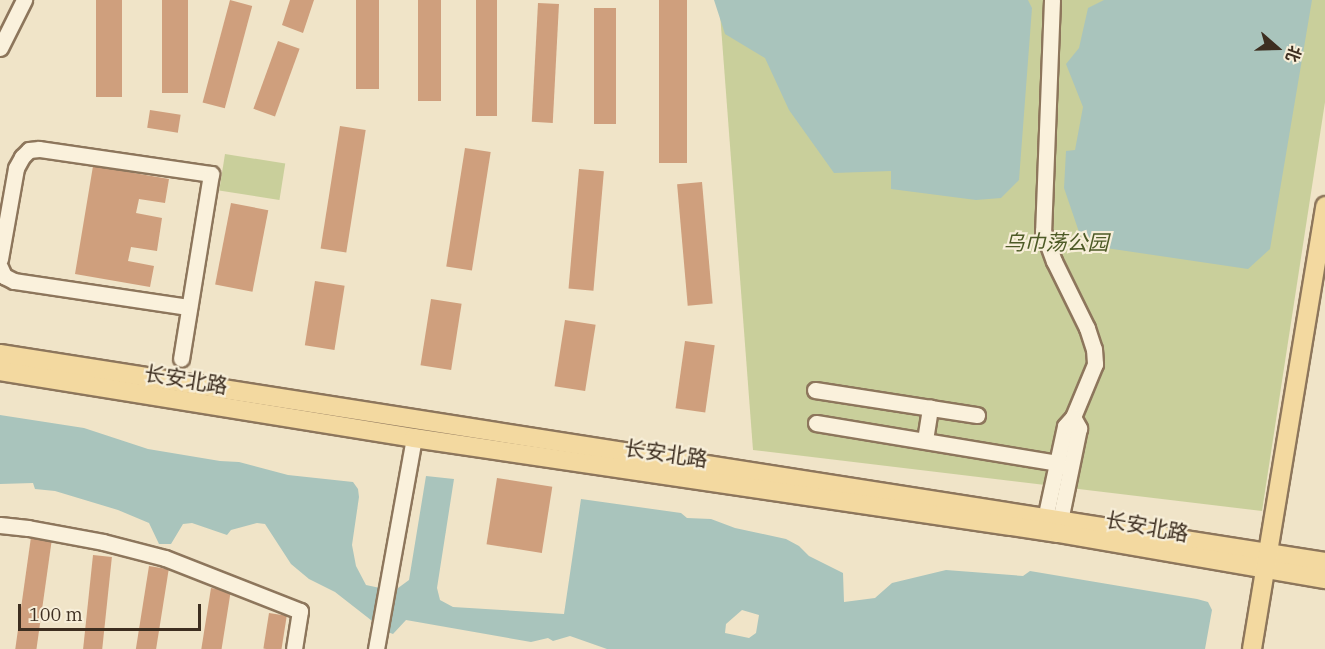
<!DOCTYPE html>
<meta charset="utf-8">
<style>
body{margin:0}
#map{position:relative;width:1325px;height:649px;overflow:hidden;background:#f0e4c8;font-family:"IBM Plex Serif","Noto Sans SC",serif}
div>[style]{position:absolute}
.green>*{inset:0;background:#c9cf9b;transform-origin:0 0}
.water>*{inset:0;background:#a9c4bc}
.building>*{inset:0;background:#cf9f7d;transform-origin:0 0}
.roads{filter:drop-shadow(2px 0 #8d765c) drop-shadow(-2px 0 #8d765c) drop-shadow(0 2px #8d765c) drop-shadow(0 -2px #8d765c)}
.minor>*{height:15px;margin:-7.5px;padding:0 7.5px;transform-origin:7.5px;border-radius:7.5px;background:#faf1dc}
.major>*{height:18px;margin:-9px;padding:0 9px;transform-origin:9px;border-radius:9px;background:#f3d9a0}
span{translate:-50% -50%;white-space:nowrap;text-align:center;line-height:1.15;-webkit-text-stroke:4.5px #f7eed8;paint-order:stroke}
.park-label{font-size:21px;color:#4d5a26;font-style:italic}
.street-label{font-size:21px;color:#3d2e20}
.north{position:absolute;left:1247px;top:18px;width:60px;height:60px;-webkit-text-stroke:4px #f7eed8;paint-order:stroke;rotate:110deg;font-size:16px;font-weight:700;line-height:24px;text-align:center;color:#3d2e20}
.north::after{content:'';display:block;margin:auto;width:21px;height:27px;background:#3d2e20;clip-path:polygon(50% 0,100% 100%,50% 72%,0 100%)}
.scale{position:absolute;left:18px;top:604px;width:183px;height:27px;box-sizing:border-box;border:3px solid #3d2e20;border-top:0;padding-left:8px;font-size:18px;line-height:21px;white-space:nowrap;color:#3d2e20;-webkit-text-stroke:4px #f7eed8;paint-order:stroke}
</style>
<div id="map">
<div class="green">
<i style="clip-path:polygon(719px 0,1325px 0,1325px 102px,1262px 511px,753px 450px)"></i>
<i style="left:225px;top:154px;width:61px;height:37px;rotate:9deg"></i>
</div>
<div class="water">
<i style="clip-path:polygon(714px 0,1028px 0,1032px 8px,1019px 180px,1001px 198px,976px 200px,891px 189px,891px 171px,834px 173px,789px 110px,765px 58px,725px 34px)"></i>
<i style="clip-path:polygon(1104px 0,1312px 0,1270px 249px,1248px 269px,1106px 248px,1080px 235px,1064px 188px,1066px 151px,1075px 150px,1083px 107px,1066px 64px,1079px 48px,1088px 8px)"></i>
<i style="clip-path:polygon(evenodd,0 415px,84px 428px,148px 449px,220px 461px,239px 462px,288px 475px,353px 482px,358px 489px,359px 497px,352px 545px,356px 566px,366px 585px,394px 591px,409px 580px,426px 476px,454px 479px,437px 588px,440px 600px,453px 607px,564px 614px,581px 499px,681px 513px,687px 518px,711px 519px,735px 528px,786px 539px,799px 546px,809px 556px,843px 573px,844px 602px,875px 598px,892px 583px,946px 570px,1023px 576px,1030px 571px,1197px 599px,1208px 602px,1212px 610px,1205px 649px,607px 649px,570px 636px,553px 641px,548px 638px,531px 642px,406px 620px,393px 634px,385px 631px,335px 592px,309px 579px,291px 564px,265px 524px,257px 523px,231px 530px,227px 535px,192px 523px,183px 524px,171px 544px,159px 544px,149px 523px,118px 510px,55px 491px,35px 489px,33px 483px,0 484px,0 415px,742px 610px,759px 615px,756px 633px,749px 638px,725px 633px,726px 624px,742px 610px)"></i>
</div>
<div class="building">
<i style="left:96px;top:0;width:26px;height:97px"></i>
<i style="left:162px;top:0;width:26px;height:93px"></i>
<i style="left:230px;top:0;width:23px;height:106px;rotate:15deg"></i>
<i style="clip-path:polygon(290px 0,314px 0,303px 33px,282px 25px)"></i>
<i style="left:356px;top:0;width:23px;height:89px"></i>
<i style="left:418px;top:0;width:23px;height:101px"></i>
<i style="left:476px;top:0;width:21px;height:116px"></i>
<i style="left:659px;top:0;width:28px;height:163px"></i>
<i style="left:538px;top:3px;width:21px;height:119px;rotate:3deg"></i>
<i style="left:594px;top:8px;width:22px;height:116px"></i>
<i style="left:278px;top:41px;width:23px;height:72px;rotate:20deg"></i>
<i style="left:150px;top:110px;width:31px;height:18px;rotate:9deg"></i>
<i style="left:340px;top:126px;width:26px;height:124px;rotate:9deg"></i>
<i style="left:465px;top:148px;width:26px;height:120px;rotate:9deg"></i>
<i style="clip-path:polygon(93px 166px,169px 179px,165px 203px,139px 199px,136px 213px,162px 218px,157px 251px,131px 247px,128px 261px,154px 266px,150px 287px,75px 274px)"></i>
<i style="left:579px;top:169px;width:25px;height:120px;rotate:5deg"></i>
<i style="left:702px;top:182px;width:122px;height:25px;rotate:85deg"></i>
<i style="left:231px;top:203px;width:38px;height:83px;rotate:11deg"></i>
<i style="left:315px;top:281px;width:30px;height:65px;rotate:9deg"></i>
<i style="left:431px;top:299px;width:31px;height:67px;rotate:9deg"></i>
<i style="left:565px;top:320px;width:31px;height:67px;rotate:9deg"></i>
<i style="left:685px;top:341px;width:30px;height:68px;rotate:8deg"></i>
<i style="left:497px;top:478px;width:56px;height:67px;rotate:9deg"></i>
<i style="left:31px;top:537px;width:21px;height:113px;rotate:8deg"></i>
<i style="left:93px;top:555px;width:19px;height:95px;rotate:6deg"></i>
<i style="left:149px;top:566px;width:20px;height:84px;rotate:9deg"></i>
<i style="left:211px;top:588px;width:20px;height:62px;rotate:9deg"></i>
<i style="left:269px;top:613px;width:18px;height:36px;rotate:9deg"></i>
</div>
<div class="roads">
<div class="minor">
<i style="left:1052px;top:0;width:231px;rotate:92.2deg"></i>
<i style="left:1043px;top:231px;width:32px;rotate:70deg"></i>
<i style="left:1054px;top:261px;width:75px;rotate:63.8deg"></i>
<i style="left:1087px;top:328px;width:22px;rotate:72deg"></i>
<i style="left:1094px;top:349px;width:15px;rotate:86deg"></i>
<i style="left:1095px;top:364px;width:57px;rotate:112.5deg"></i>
<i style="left:0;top:48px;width:54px;rotate:-63.4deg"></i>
<i style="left:0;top:259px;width:92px;rotate:-80deg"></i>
<i style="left:16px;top:168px;width:13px;rotate:-61deg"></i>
<i style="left:22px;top:157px;width:10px;rotate:-45deg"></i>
<i style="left:29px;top:150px;width:10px;rotate:-6deg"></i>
<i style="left:39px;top:149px;width:174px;rotate:8.3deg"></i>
<i style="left:211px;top:174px;width:187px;rotate:99.2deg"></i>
<i style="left:0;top:267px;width:10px;rotate:66deg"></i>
<i style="left:4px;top:276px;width:11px;rotate:27deg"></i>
<i style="left:14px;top:281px;width:177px;rotate:8.5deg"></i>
<i style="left:815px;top:390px;width:164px;rotate:8.8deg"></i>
<i style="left:816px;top:423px;width:258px;rotate:9.4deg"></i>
<i style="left:925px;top:440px;width:33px;rotate:-81deg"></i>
<i style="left:0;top:525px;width:28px;rotate:6deg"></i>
<i style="left:28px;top:528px;width:76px;rotate:10.6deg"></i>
<i style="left:103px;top:542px;width:64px;rotate:14.5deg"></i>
<i style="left:165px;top:558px;width:145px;rotate:21.4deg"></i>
<i style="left:300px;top:611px;width:38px;rotate:99deg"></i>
<i style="left:1043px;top:528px;width:104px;rotate:-77.8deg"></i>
<i style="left:1065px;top:426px;width:12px;rotate:-48deg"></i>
<i style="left:1073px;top:417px;width:13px;rotate:61deg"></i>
<i style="left:1079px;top:428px;width:104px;rotate:101.6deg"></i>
<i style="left:376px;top:649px;width:214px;rotate:-79.8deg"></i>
</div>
<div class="major">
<i style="left:0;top:354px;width:1341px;rotate:8.92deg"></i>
<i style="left:0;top:371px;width:419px;rotate:9.2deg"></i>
<i style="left:414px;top:438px;width:651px;rotate:8.39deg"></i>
<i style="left:1058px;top:533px;width:271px;rotate:9.8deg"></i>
<i style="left:1252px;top:649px;width:449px;rotate:-80.6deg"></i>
</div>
</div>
<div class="park-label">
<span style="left:1056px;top:242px">乌巾荡公园</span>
</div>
<div class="street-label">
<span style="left:186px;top:379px;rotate:9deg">长安北路</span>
<span style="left:666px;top:453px;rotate:8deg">长安北路</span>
<span style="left:1147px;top:526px;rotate:10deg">长安北路</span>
</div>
<div class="north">北</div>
<div class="scale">100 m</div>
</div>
